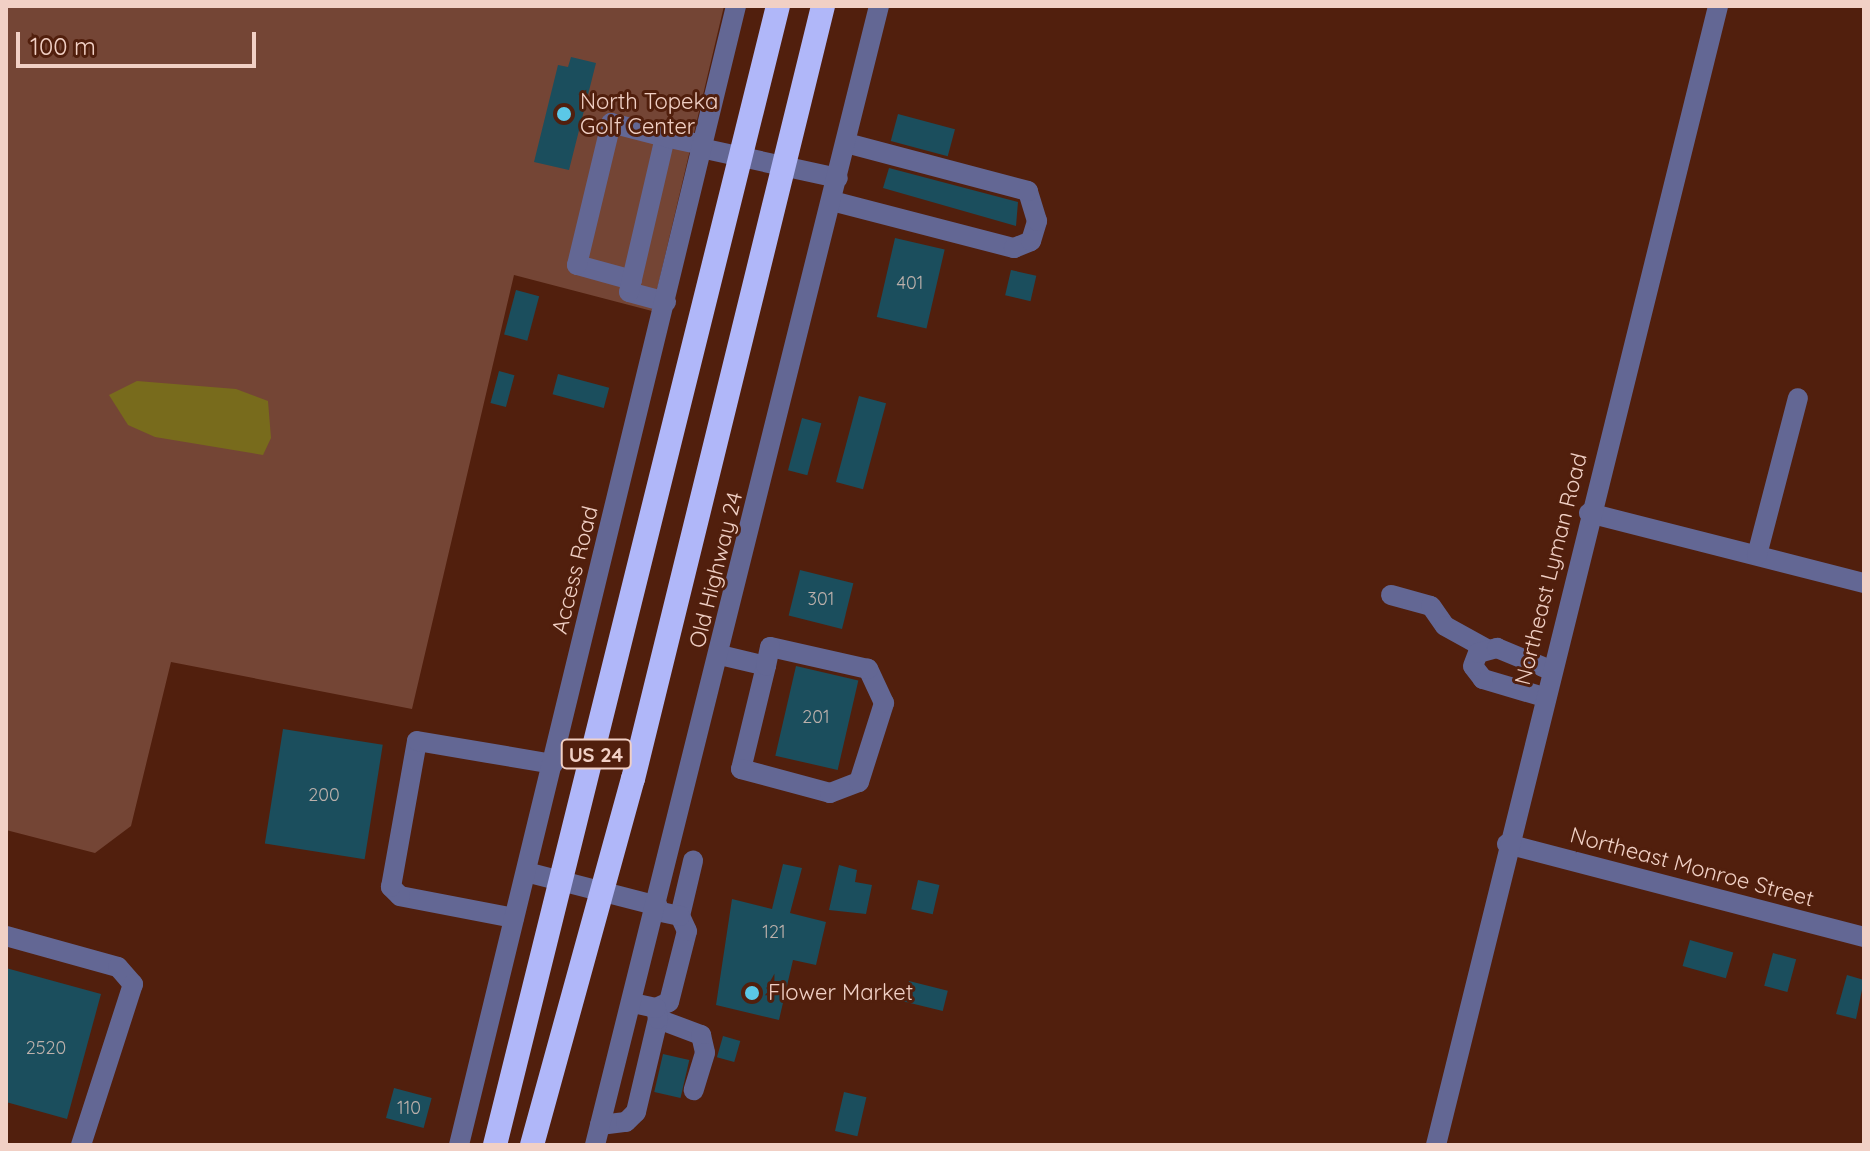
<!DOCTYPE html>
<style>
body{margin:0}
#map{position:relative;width:1870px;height:1151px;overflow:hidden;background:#511f0d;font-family:Quicksand,sans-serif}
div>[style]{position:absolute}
.green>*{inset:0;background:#744535}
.water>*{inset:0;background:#786b1c}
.building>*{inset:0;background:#1b4e5d;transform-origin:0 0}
.minor>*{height:20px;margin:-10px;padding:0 10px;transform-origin:10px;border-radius:10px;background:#636794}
.highway>*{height:24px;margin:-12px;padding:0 12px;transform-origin:12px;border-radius:12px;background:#b0b7f9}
.dots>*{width:22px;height:22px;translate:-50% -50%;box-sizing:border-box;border:4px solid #511f0d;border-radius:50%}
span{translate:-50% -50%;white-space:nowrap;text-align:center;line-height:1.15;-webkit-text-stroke:6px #511f0d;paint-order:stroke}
.number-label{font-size:18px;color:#bcb0ab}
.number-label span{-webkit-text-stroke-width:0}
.shield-label span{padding:2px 6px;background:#511f0d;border:2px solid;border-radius:6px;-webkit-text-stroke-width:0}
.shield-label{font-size:20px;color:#f1d0c5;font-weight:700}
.poi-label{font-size:22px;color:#f1d0c5}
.left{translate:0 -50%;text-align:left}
.street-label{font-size:22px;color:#f1d0c5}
.frame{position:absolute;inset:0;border:8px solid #f1d0c5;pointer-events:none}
.scale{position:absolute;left:16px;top:32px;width:240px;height:36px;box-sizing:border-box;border:4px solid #f1d0c5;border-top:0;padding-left:10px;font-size:24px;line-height:28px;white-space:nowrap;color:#f1d0c5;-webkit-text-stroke:6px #511f0d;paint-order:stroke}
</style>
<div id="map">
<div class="green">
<i style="clip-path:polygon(6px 6px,724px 6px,652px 311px,514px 275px,412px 709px,171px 662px,131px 826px,95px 853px,6px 830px)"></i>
</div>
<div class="water">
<i style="clip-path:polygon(137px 381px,236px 389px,268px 401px,271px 438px,263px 455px,155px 437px,128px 425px,109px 395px)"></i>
</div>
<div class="building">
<i style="clip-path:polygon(571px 57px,596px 63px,569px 170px,534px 162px,558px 65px,568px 67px)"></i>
<i style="left:898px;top:114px;width:59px;height:28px;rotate:15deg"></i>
<i style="clip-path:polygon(889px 168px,1018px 202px,1016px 226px,883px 188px)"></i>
<i style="left:895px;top:238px;width:51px;height:81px;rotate:13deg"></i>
<i style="left:1011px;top:270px;width:26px;height:26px;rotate:13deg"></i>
<i style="left:516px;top:290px;width:24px;height:46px;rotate:15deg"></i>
<i style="left:499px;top:371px;width:16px;height:33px;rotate:15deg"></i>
<i style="left:558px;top:374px;width:53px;height:21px;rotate:15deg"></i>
<i style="left:859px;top:396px;width:28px;height:89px;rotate:15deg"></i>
<i style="left:802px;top:418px;width:20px;height:54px;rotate:15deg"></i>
<i style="left:800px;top:570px;width:55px;height:47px;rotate:14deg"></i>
<i style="left:796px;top:666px;width:64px;height:92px;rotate:13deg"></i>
<i style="left:283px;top:729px;width:101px;height:116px;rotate:9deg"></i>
<i style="clip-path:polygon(783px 864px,802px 868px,790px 913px,826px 922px,816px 965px,793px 960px,779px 1020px,716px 1005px,732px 899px,772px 909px)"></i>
<i style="clip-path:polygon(839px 865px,857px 870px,855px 882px,872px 885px,866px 914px,829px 910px)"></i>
<i style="left:918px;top:880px;width:22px;height:30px;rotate:13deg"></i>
<i style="left:1690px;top:940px;width:45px;height:27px;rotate:16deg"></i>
<i style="left:1773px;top:953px;width:24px;height:34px;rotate:15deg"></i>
<i style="clip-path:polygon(6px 968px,101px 994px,67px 1119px,6px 1102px)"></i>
<i style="clip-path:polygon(1847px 975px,1864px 980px,1856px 1019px,1836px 1014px)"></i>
<i style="left:909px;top:981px;width:40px;height:21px;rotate:14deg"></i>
<i style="left:723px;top:1036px;width:18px;height:22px;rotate:16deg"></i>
<i style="left:663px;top:1054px;width:27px;height:39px;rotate:13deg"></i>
<i style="left:394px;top:1088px;width:39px;height:31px;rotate:15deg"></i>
<i style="left:844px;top:1092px;width:23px;height:40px;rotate:13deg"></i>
</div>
<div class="minor">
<i style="left:701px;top:148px;width:140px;rotate:12.4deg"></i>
<i style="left:832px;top:201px;width:188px;rotate:14.5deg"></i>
<i style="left:1014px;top:248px;width:18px;rotate:-22deg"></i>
<i style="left:1031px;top:241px;width:21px;rotate:-73deg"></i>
<i style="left:1037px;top:221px;width:31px;rotate:-107deg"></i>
<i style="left:1028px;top:191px;width:188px;rotate:-165.2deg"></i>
<i style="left:632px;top:280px;width:57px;rotate:-164.7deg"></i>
<i style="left:577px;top:265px;width:146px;rotate:-76.5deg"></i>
<i style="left:611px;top:123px;width:56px;rotate:14.5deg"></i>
<i style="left:666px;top:302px;width:38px;rotate:-165deg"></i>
<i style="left:629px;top:292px;width:159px;rotate:-76.9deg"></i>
<i style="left:665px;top:137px;width:38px;rotate:12deg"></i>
<i style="left:1589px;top:513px;width:284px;rotate:14.3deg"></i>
<i style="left:1757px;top:555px;width:162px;rotate:-75.4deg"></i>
<i style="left:1391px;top:595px;width:41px;rotate:15.4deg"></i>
<i style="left:1431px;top:606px;width:24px;rotate:55deg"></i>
<i style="left:1445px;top:626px;width:46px;rotate:28.8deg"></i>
<i style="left:720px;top:655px;width:47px;rotate:13.4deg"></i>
<i style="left:766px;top:666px;width:106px;rotate:103.6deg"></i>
<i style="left:741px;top:769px;width:92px;rotate:15.1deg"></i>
<i style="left:830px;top:793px;width:31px;rotate:-21deg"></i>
<i style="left:859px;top:782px;width:83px;rotate:-72.4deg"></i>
<i style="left:884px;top:703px;width:38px;rotate:-115deg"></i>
<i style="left:868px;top:669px;width:100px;rotate:-167.3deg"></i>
<i style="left:770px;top:647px;width:19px;rotate:102deg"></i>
<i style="left:1544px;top:697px;width:64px;rotate:-163.6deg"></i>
<i style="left:1483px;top:679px;width:16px;rotate:-128deg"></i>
<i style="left:1473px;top:666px;width:14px;rotate:-69deg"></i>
<i style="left:1478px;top:653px;width:20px;rotate:-15deg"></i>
<i style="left:1497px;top:648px;width:57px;rotate:22.5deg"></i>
<i style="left:1507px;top:844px;width:369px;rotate:14.6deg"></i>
<i style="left:526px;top:872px;width:136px;rotate:14.4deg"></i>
<i style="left:680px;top:916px;width:57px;rotate:-76.7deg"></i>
<i style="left:514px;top:918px;width:116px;rotate:-169.1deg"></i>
<i style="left:400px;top:896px;width:13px;rotate:-135deg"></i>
<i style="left:391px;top:887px;width:148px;rotate:-79.9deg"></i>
<i style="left:417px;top:741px;width:138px;rotate:9.6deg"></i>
<i style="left:6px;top:936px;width:116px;rotate:15.5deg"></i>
<i style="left:118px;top:967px;width:23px;rotate:49deg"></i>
<i style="left:133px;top:984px;width:169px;rotate:107.9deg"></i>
<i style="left:656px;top:1008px;width:14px;rotate:-25deg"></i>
<i style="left:669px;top:1002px;width:73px;rotate:-75.8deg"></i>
<i style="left:687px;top:931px;width:17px;rotate:-115deg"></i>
<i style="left:680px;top:916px;width:24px;rotate:-168deg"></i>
<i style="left:658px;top:1019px;width:46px;rotate:20.4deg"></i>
<i style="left:701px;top:1035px;width:18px;rotate:77deg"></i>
<i style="left:705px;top:1053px;width:39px;rotate:107deg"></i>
<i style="left:600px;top:1125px;width:26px;rotate:-7deg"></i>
<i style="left:626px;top:1122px;width:14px;rotate:-45deg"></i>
<i style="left:636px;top:1112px;width:96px;rotate:-76.7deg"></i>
<i style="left:658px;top:1019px;width:11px;rotate:-100deg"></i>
<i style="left:656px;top:1008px;width:25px;rotate:-168deg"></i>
<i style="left:459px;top:1145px;width:1172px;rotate:-76.33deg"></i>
<i style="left:595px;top:1145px;width:1174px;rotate:-76deg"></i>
<i style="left:1436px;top:1145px;width:1173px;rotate:-76.09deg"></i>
</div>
<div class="highway">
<i style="left:495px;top:1145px;width:1174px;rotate:-76.05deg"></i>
<i style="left:532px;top:1145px;width:380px;rotate:-74.6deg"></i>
<i style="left:633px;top:779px;width:796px;rotate:-76.19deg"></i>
</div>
<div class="dots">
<i style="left:564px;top:114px;background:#5bc8e7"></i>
<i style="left:752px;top:993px;background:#5bc8e7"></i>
</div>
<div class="number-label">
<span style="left:910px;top:283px">401</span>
<span style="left:821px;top:599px">301</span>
<span style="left:816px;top:717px">201</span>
<span style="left:324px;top:795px">200</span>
<span style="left:774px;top:932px">121</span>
<span style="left:46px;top:1048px">2520</span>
<span style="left:409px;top:1108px">110</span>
</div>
<div class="shield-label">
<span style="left:596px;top:754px">US 24</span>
</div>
<div class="poi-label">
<span class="left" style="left:580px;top:114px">North Topeka<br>Golf Center</span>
<span class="left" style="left:768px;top:993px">Flower Market</span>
</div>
<div class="street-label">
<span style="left:1551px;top:569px;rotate:-76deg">Northeast Lyman Road</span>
<span style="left:575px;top:570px;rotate:-76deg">Access Road</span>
<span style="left:716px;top:570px;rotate:-76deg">Old Highway 24</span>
<span style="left:1692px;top:867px;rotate:15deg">Northeast Monroe Street</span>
</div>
<div class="frame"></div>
<div class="scale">100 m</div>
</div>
